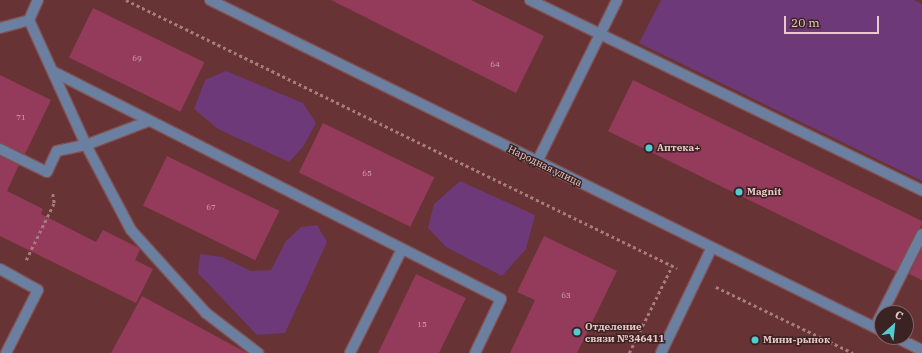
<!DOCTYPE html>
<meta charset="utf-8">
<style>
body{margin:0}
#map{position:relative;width:922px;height:353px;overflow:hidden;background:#673334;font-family:"IBM Plex Serif",serif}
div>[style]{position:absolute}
.green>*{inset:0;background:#6d3979}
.building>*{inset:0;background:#943a5b;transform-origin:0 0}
.path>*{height:2.5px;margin-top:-1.25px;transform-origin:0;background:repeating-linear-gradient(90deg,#a77c7c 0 3px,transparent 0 6px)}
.roads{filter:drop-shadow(1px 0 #815152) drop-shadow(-1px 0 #815152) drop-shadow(0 1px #815152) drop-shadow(0 -1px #815152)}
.minor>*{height:10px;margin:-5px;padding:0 5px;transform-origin:5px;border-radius:5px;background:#6b7fa0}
.dots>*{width:11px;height:11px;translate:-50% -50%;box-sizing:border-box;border:2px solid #3c2323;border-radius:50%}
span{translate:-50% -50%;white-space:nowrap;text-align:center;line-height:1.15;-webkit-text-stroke:3px #3c2323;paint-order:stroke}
.number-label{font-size:8px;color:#d4a5ad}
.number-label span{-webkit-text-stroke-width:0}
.poi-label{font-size:10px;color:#eac9c8;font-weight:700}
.left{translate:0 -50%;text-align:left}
.street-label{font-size:10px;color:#eac9c8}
.north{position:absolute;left:874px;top:305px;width:40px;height:40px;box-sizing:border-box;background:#3c2323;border:1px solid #826565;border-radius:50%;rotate:27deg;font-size:11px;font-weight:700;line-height:16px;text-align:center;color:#eac9c8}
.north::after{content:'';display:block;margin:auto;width:14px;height:18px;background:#51ccd3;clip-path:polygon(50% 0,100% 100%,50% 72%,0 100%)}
.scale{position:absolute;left:784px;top:16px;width:95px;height:18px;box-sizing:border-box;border:2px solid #eac9c8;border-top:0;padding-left:5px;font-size:12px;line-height:14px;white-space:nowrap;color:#eac9c8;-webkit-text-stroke:3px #3c2323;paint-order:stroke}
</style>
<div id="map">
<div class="green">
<i style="clip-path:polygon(661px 0,914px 0,922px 4px,922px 181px,639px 43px)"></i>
<i style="clip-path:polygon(226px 71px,303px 103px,316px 123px,303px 147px,289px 162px,218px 129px,194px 109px,205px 80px)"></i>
<i style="clip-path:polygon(460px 181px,535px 215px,526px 249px,502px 276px,446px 247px,428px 228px,434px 204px)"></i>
<i style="clip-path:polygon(317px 225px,327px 242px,285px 333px,257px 335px,198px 273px,200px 254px,222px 257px,251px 271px,271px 270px,286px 241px,301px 227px)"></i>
</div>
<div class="building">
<i style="clip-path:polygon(331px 0,471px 0,544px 36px,516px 93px)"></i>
<i style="left:93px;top:8px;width:124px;height:55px;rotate:26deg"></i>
<i style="clip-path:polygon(0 75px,51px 100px,25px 154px,0 143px)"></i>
<i style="left:633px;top:80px;width:323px;height:57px;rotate:26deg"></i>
<i style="left:323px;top:123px;width:124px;height:55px;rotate:26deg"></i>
<i style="clip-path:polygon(0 156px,19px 165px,7px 191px,43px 209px,41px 214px,96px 242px,103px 230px,137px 247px,140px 250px,135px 260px,153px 269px,136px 303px,0 236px)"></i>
<i style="left:167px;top:156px;width:125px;height:55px;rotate:26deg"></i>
<i style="clip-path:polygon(544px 236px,617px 271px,577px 353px,510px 353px,535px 300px,517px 292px)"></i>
<i style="clip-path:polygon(922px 248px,922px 280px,909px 274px)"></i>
<i style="clip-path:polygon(416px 274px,466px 298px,439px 353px,378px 353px)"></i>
<i style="clip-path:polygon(142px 296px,247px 353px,111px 353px)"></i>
</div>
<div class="path">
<i style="left:126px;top:0;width:613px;rotate:25.94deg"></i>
<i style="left:26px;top:260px;width:64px;rotate:-63.8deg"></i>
<i style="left:54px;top:203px;width:11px;rotate:-100deg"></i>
<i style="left:716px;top:287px;width:152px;rotate:25.7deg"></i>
<i style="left:629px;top:353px;width:97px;rotate:-63.7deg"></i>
</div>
<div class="roads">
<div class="minor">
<i style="left:210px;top:0;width:749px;rotate:26.22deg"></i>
<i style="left:530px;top:0;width:436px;rotate:25.9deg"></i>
<i style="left:29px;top:20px;width:137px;rotate:65.5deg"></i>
<i style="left:86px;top:145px;width:96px;rotate:62.1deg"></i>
<i style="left:131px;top:230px;width:112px;rotate:47.9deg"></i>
<i style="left:206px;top:313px;width:66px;rotate:37.6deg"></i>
<i style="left:29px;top:20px;width:22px;rotate:-66deg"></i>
<i style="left:0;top:28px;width:30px;rotate:-15deg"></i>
<i style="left:54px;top:72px;width:501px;rotate:26.92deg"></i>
<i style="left:501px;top:299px;width:60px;rotate:115.7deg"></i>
<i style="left:0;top:149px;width:52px;rotate:26.1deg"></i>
<i style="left:47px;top:172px;width:23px;rotate:-65deg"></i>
<i style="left:57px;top:151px;width:30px;rotate:-12deg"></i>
<i style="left:86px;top:145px;width:67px;rotate:-20.9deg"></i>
<i style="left:537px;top:162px;width:181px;rotate:-63.7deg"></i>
<i style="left:0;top:269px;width:43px;rotate:28.9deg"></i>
<i style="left:38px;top:290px;width:71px;rotate:116.9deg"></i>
<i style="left:875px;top:327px;width:104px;rotate:-63.2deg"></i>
<i style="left:895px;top:337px;width:30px;rotate:26deg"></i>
<i style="left:350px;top:353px;width:116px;rotate:-63.4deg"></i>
<i style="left:661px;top:353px;width:115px;rotate:-64.3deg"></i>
</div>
</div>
<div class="dots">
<i style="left:649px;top:148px;background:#51ccd3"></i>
<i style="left:739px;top:192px;background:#51ccd3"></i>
<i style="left:577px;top:332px;background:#51ccd3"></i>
<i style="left:755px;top:340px;background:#51ccd3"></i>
</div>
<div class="number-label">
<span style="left:137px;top:59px">69</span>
<span style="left:495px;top:65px">64</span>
<span style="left:21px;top:118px">71</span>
<span style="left:367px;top:174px">65</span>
<span style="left:211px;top:208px">67</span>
<span style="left:566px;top:296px">63</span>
<span style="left:422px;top:325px">15</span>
</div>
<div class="poi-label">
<span class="left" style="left:657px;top:148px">Аптека+</span>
<span class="left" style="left:747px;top:192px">Magnit</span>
<span class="left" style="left:585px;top:332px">Отделение<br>связи №346411</span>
<span class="left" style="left:763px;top:340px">Мини-рынок</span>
</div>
<div class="street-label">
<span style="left:545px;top:166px;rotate:26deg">Народная улица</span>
</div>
<div class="north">С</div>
<div class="scale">20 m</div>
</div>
